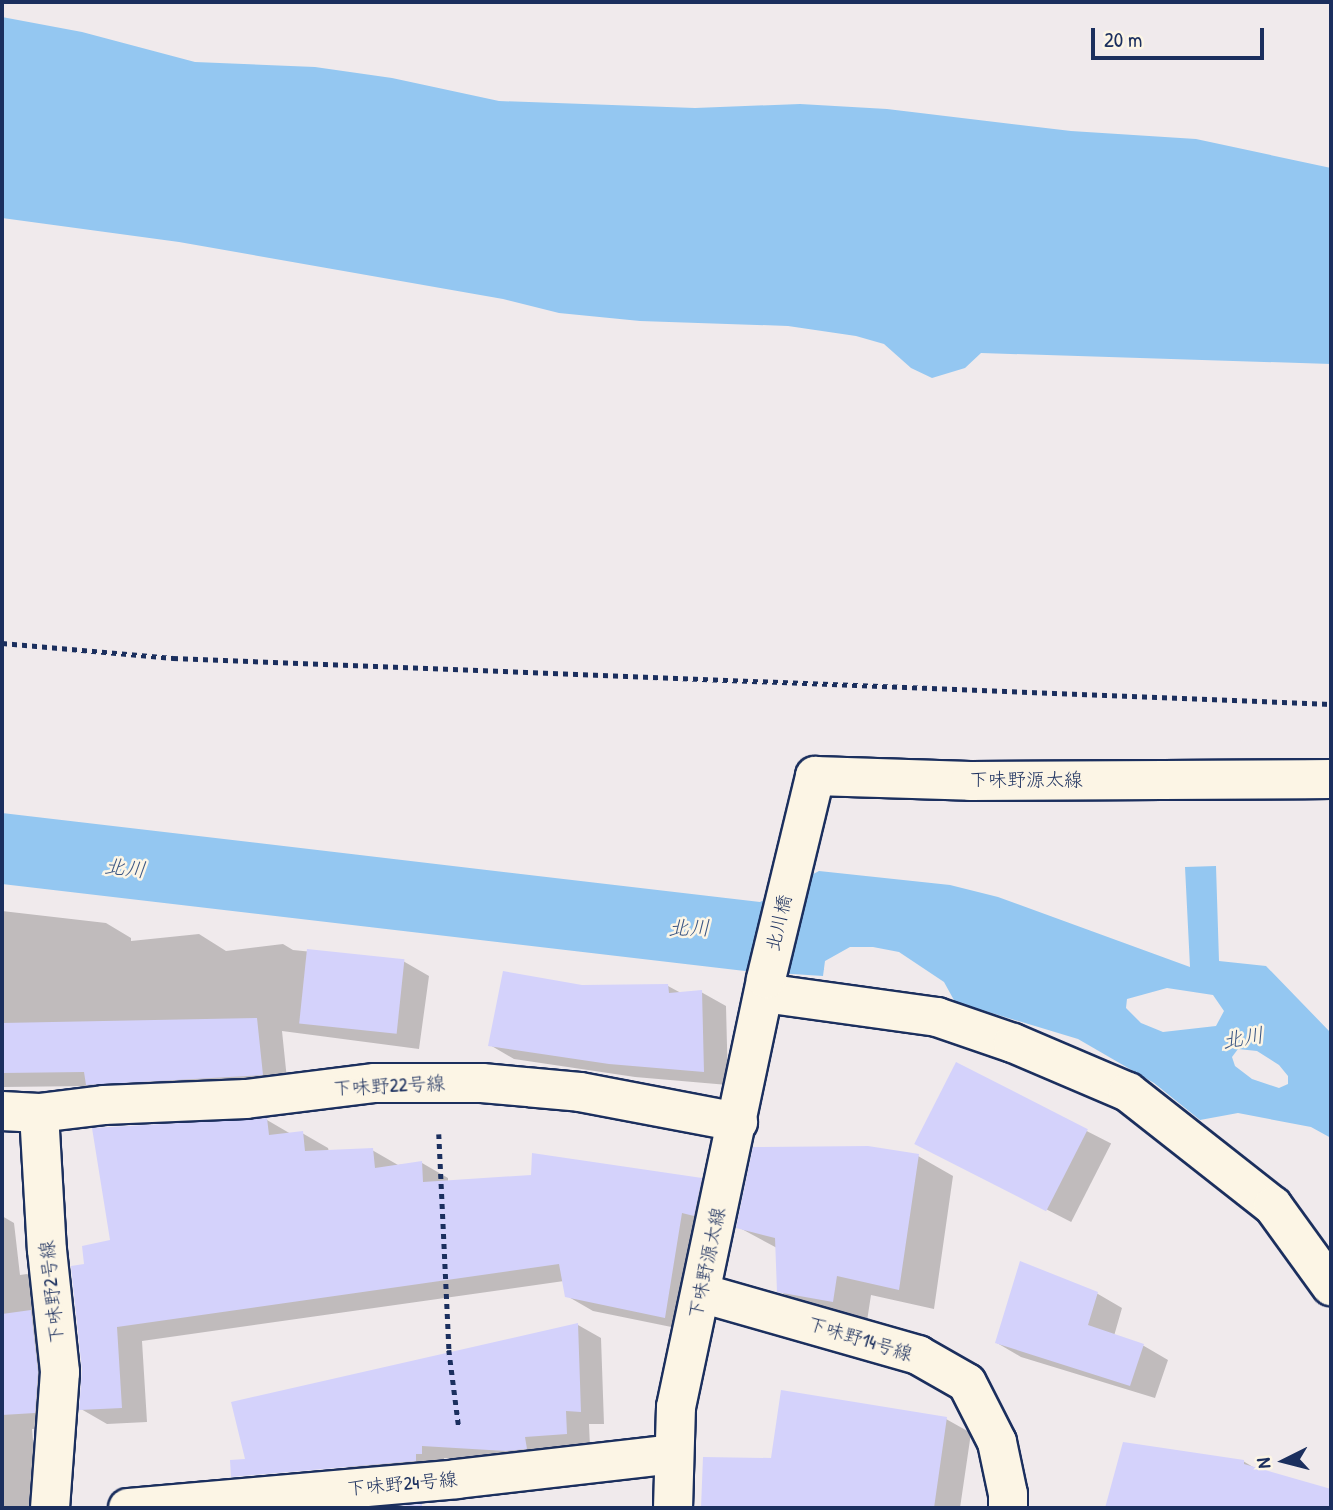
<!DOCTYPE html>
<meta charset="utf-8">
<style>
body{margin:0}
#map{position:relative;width:1333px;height:1510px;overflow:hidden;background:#f0eaec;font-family:"Patrick Hand","Klee One",sans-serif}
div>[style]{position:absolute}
.water>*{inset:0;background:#94c7f1}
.shadow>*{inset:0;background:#0003;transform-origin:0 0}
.building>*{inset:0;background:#d4d2fb;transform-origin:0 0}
.path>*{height:4.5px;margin-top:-2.25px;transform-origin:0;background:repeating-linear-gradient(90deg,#1b2f5e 0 5px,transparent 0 10px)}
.roads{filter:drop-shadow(2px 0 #1b2f5e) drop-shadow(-2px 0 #1b2f5e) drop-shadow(0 2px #1b2f5e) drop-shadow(0 -2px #1b2f5e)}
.minor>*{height:38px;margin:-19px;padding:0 19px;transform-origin:19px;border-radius:19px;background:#fcf5e5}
span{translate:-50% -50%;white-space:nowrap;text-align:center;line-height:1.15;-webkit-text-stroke:5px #fcf5e5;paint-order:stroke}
.street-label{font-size:19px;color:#1b2f5e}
.water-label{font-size:21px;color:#395583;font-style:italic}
.frame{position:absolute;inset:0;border:4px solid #1b2f5e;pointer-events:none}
.north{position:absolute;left:1249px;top:1426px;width:70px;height:70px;-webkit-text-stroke:5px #fcf5e5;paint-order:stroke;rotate:264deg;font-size:19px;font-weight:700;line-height:28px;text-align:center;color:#1b2f5e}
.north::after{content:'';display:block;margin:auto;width:24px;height:32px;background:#1b2f5e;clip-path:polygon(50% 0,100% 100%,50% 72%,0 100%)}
.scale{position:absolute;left:1091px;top:28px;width:173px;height:32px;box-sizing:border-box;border:4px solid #1b2f5e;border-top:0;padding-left:9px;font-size:21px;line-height:24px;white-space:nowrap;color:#1b2f5e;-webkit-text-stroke:5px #fcf5e5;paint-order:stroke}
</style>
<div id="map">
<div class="water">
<i style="clip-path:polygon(2px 17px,82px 32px,195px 62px,315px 67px,392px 78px,499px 101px,695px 108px,800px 104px,887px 109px,1071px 131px,1196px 139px,1331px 168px,1331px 364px,981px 353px,965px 368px,932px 378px,911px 368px,884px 344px,856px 336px,788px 326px,640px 321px,559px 313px,503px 299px,179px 242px,2px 218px)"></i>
<i style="clip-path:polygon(evenodd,2px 813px,760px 902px,819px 871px,950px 885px,998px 897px,1190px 967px,1185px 867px,1216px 866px,1219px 961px,1266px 966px,1331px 1033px,1331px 1138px,1311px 1127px,1238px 1113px,1200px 1120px,1154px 1083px,1078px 1039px,955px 1002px,944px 982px,899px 952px,873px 947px,850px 947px,825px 961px,823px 976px,745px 971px,2px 884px,2px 813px,1167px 988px,1213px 995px,1224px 1011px,1216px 1026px,1163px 1032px,1141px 1023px,1126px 1008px,1127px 999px,1167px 988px,2px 813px,1238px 1049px,1257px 1051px,1279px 1065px,1288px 1076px,1288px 1084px,1279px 1088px,1252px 1079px,1235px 1066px,1232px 1057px,1238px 1049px)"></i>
</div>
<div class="shadow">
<i style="clip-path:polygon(2px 911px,106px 923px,131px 938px,131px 941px,199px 934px,226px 951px,283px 944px,293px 950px,403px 961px,429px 976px,419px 1049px,282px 1031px,288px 1089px,113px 1099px,90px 1086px,2px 1087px)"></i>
<i style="clip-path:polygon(581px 986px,668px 986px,681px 993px,701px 992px,726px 1006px,728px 1085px,635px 1077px,514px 1059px,490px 1045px)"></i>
<i style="left:957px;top:1065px;width:173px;height:88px;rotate:27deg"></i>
<i style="clip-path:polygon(267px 1120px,291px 1134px,302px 1133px,328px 1148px,329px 1152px,372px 1150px,398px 1165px,422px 1163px,448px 1178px,448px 1182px,701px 1180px,727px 1195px,691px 1331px,593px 1311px,567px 1296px,564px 1281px,142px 1341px,147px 1422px,107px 1424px,81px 1409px,86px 1265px,112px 1242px)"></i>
<i style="clip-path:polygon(918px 1156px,953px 1176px,934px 1309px,871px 1295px,867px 1321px,814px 1311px,779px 1291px,777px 1248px,738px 1227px)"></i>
<i style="clip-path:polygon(2px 1216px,14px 1223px,20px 1275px,27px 1274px,53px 1289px,60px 1427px,32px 1429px,39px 1508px,2px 1508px)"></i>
<i style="clip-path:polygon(1021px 1263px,1098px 1294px,1122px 1308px,1114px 1336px,1144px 1346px,1168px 1360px,1155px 1398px,1021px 1357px,997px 1343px)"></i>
<i style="clip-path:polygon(578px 1325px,601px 1338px,604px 1424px,589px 1424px,590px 1447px,531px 1464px,444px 1458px,445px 1467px,356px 1472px,333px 1459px)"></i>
<i style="clip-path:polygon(946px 1419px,971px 1433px,960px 1508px,703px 1508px,704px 1459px,772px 1460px)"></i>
<i style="clip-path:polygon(1124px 1444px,1243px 1461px,1258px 1470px,1328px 1490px,1331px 1492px,1331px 1508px,1106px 1508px)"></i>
</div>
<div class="building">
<i style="left:307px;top:949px;width:98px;height:75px;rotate:6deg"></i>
<i style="clip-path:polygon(503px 971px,582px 985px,668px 984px,669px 993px,702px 990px,704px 1072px,609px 1064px,488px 1046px)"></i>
<i style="clip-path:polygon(257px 1018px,263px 1075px,86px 1085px,84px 1072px,2px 1073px,2px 1023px)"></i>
<i style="left:956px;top:1062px;width:148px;height:92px;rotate:27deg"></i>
<i style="clip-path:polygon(267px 1118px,269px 1135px,303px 1131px,305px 1151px,373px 1148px,375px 1168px,422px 1161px,423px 1182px,531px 1175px,532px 1153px,702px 1178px,694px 1216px,682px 1213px,665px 1318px,565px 1297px,559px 1264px,117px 1327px,122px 1408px,79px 1410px,82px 1370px,71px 1266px,84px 1264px,82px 1246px,110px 1240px,92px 1128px)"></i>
<i style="clip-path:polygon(868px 1146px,919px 1154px,899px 1290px,837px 1276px,833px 1302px,777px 1292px,775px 1238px,736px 1228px,753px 1147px)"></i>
<i style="clip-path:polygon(1020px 1261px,1098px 1292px,1088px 1325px,1144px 1344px,1130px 1386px,995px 1343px)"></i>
<i style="clip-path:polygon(31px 1310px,38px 1372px,35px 1413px,2px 1415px,2px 1314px)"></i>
<i style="clip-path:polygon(578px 1323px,581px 1412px,566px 1411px,567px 1434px,525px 1437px,527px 1449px,506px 1451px,422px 1446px,422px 1454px,416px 1454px,416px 1461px,231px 1477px,230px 1460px,245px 1459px,231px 1402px)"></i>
<i style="clip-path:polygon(781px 1390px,947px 1417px,934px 1508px,701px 1508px,703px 1457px,771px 1458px)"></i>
<i style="clip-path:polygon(1123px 1442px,1244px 1460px,1244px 1464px,1331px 1489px,1331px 1508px,1105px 1508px)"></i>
<i style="clip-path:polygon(422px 1504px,422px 1508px,374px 1508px)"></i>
</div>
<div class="path">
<i style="left:2px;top:643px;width:172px;rotate:5deg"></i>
<i style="left:173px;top:658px;width:1159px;rotate:2.27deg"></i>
<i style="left:439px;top:1134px;width:216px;rotate:87.3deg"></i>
<i style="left:449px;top:1350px;width:79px;rotate:82.7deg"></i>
</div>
<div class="roads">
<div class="minor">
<i style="left:764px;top:993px;width:175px;rotate:7.9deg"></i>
<i style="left:937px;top:1017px;width:80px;rotate:18.9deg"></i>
<i style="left:1013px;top:1043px;width:125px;rotate:23.1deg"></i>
<i style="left:1128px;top:1092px;width:184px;rotate:38.2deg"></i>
<i style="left:1273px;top:1206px;width:99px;rotate:54.1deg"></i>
<i style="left:2px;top:1111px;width:37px;rotate:3deg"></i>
<i style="left:39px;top:1113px;width:137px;rotate:86.7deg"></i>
<i style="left:47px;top:1250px;width:123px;rotate:83.9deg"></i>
<i style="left:60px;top:1372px;width:136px;rotate:94.2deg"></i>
<i style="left:39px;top:1113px;width:65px;rotate:-7deg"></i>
<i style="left:104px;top:1105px;width:142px;rotate:-2.4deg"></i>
<i style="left:246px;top:1099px;width:130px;rotate:-7.1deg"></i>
<i style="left:375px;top:1083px;width:107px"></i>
<i style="left:482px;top:1083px;width:98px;rotate:5.2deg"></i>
<i style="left:580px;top:1092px;width:161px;rotate:10.8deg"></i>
<i style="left:701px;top:1293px;width:226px;rotate:15.9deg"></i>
<i style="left:918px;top:1355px;width:56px;rotate:29.7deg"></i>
<i style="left:967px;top:1383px;width:66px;rotate:63deg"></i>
<i style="left:997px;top:1442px;width:53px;rotate:78.1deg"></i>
<i style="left:1008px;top:1494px;width:14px;rotate:90deg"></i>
<i style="left:128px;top:1508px;width:330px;rotate:-5deg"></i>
<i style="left:457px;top:1479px;width:218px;rotate:-6.6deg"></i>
<i style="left:673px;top:1508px;width:101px;rotate:-88.3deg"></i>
<i style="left:676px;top:1407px;width:437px;rotate:-78.1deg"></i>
<i style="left:766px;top:979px;width:209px;rotate:-76.4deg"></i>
<i style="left:815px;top:776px;width:155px;rotate:1.8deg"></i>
<i style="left:970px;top:781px;width:361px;rotate:-0.3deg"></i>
</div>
</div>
<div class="street-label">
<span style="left:1026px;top:780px">下味野源太線</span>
<span style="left:779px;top:923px;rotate:-77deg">北川橋</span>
<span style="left:389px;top:1086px;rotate:-3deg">下味野22号線</span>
<span style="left:707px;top:1263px;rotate:-78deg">下味野源太線</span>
<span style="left:52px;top:1292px;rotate:-96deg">下味野2号線</span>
<span style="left:860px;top:1339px;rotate:17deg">下味野14号線</span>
<span style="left:402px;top:1484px;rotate:-5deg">下味野24号線</span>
</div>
<div class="water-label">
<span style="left:125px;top:868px;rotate:6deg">北川</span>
<span style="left:689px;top:928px">北川</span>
<span style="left:1243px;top:1038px;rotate:-9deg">北川</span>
</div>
<div class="frame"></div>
<div class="north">N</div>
<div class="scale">20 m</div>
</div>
